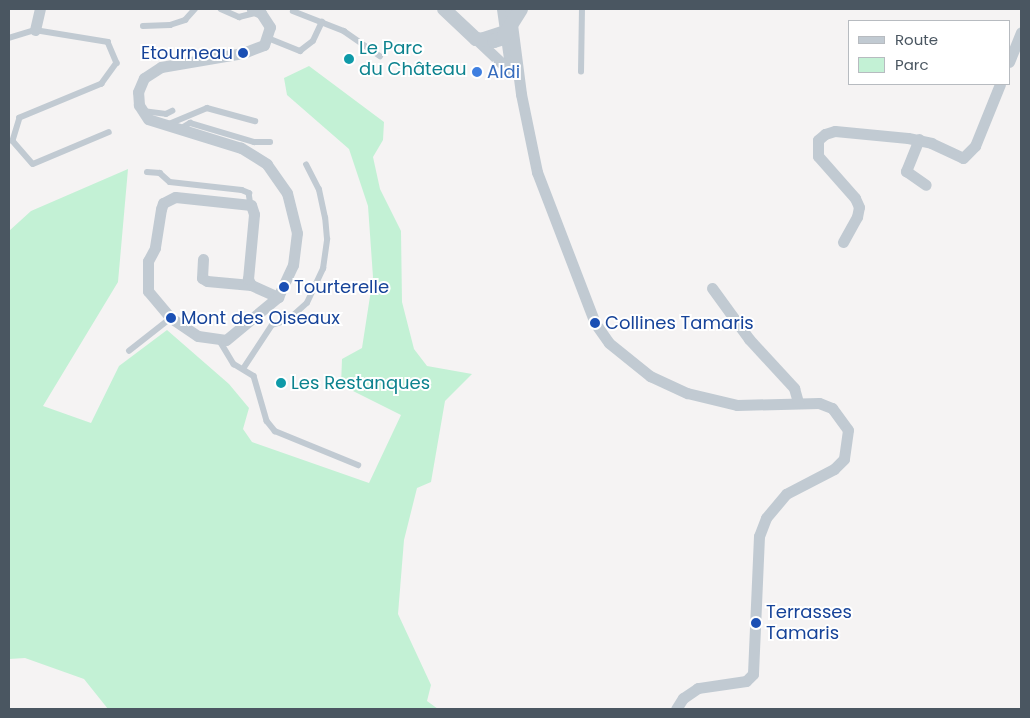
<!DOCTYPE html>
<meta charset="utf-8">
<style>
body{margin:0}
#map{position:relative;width:1030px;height:718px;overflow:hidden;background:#f5f3f3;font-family:Poppins,sans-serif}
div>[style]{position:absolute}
.green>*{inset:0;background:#c3f1d5}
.service>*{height:5.5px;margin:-2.75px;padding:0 2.75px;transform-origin:2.75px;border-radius:2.75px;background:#c1cad2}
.minor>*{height:11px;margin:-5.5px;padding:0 5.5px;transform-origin:5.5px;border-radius:5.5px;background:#c1cad2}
.tertiary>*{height:14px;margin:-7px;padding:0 7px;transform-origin:7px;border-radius:7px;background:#c1cad2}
.dots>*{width:14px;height:14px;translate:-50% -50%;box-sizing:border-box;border:2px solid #fff;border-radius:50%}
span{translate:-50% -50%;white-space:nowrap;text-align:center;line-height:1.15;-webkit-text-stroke:4px #fff;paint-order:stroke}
.culture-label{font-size:18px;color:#0d838f}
.left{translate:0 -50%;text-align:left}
.transit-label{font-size:18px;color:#164399}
.right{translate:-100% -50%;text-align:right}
.shop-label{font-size:18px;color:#366cbe}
.frame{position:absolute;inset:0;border:10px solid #4a5661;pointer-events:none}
.legend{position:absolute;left:848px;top:20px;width:162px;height:65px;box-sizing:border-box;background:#fff;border:1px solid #b7bbc0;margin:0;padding:6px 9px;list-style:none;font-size:15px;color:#4a5661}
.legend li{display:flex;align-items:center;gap:10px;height:25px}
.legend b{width:25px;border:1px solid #b7bbc0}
</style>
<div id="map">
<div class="green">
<i style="clip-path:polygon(309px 66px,384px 122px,383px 140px,373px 157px,380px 189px,401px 231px,402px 302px,414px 349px,427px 366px,472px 374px,445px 401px,431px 482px,417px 488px,404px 540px,398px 614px,431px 685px,427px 701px,438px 709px,108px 709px,84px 679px,25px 658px,9px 659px,9px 231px,31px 211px,128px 169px,118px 282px,43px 406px,91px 423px,119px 366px,167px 330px,229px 384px,249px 408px,243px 429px,252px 442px,369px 483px,401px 415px,341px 385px,342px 359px,362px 348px,373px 277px,368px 206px,349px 149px,287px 95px,284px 78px)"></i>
</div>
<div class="service">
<i style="left:221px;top:9px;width:20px;rotate:24deg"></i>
<i style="left:239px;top:17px;width:16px;rotate:-14deg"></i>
<i style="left:293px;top:11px;width:55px;rotate:21.4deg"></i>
<i style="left:344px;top:31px;width:44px;rotate:34.8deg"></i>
<i style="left:143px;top:26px;width:27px;rotate:-2deg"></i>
<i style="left:170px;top:25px;width:16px;rotate:-18deg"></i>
<i style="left:185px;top:20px;width:15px;rotate:-48deg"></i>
<i style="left:483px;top:35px;width:22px;rotate:-18deg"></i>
<i style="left:9px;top:38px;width:27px;rotate:-17deg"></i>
<i style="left:35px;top:30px;width:74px;rotate:9.3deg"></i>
<i style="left:108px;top:42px;width:23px;rotate:67deg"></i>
<i style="left:117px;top:63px;width:26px;rotate:126deg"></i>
<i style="left:102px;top:84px;width:89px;rotate:157.5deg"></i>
<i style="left:20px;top:118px;width:24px;rotate:107deg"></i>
<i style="left:13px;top:141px;width:30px;rotate:49deg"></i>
<i style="left:33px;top:164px;width:82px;rotate:-22.8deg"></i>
<i style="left:268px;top:38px;width:35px;rotate:22deg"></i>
<i style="left:300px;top:51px;width:16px;rotate:-38deg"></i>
<i style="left:313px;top:41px;width:21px;rotate:-65deg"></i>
<i style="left:581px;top:72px;width:63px;rotate:-89.1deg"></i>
<i style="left:143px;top:111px;width:23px;rotate:7deg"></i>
<i style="left:166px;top:114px;width:7px;rotate:-27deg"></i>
<i style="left:169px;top:124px;width:41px;rotate:-22.8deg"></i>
<i style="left:207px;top:108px;width:50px;rotate:15.2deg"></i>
<i style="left:180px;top:129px;width:12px;rotate:-31deg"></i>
<i style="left:190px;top:123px;width:67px;rotate:16.5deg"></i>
<i style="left:254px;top:142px;width:16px"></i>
<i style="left:147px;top:172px;width:13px;rotate:4deg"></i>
<i style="left:160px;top:173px;width:13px;rotate:42deg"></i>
<i style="left:170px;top:182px;width:72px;rotate:6.3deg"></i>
<i style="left:242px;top:190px;width:8px;rotate:23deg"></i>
<i style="left:249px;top:193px;width:12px;rotate:81deg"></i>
<i style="left:220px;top:341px;width:27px;rotate:59deg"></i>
<i style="left:234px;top:364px;width:23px;rotate:31deg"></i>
<i style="left:254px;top:376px;width:47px;rotate:73.9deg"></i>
<i style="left:267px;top:421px;width:13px;rotate:51deg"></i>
<i style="left:275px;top:431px;width:90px;rotate:22.3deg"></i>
<i style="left:129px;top:351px;width:53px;rotate:-38.2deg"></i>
<i style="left:243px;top:369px;width:53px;rotate:-56.6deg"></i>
<i style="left:272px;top:325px;width:17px;rotate:-17deg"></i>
<i style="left:288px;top:320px;width:25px;rotate:-42deg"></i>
<i style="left:307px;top:303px;width:38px;rotate:-65deg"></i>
<i style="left:323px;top:269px;width:30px;rotate:-82deg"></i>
<i style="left:327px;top:239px;width:21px;rotate:-95deg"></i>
<i style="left:325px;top:218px;width:29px;rotate:-102deg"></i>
<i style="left:319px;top:190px;width:28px;rotate:-117deg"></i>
</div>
<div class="minor">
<i style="left:502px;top:9px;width:64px;rotate:81.9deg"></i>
<i style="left:510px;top:9px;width:86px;rotate:82.6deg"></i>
<i style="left:521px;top:94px;width:80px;rotate:78.4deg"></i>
<i style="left:537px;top:172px;width:162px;rotate:69deg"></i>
<i style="left:595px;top:323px;width:24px;rotate:55deg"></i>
<i style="left:609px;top:343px;width:53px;rotate:38.8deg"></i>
<i style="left:650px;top:376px;width:41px;rotate:24.7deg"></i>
<i style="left:687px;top:393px;width:51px;rotate:13.5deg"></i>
<i style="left:737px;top:405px;width:82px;rotate:-1.4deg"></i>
<i style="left:819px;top:403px;width:14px;rotate:21deg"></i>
<i style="left:832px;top:408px;width:27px;rotate:54deg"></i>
<i style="left:848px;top:430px;width:29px;rotate:98deg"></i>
<i style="left:844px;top:459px;width:14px;rotate:135deg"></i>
<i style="left:834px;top:469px;width:54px;rotate:152.5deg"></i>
<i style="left:786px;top:494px;width:31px;rotate:130deg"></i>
<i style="left:766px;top:518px;width:19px;rotate:111deg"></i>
<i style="left:759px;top:536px;width:138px;rotate:92.5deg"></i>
<i style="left:753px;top:674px;width:10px;rotate:135deg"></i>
<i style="left:746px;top:681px;width:49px;rotate:171.7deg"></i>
<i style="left:698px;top:688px;width:18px;rotate:146deg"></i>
<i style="left:683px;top:698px;width:13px;rotate:122deg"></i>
<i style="left:35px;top:30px;width:22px;rotate:-77deg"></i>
<i style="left:476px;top:39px;width:48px;rotate:43.3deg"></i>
<i style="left:1009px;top:62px;width:32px;rotate:-68deg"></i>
<i style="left:919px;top:139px;width:35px;rotate:112deg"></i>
<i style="left:906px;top:171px;width:24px;rotate:35deg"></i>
<i style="left:843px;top:242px;width:29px;rotate:-61deg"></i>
<i style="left:857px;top:217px;width:10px;rotate:-79deg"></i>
<i style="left:859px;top:207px;width:10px;rotate:-114deg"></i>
<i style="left:855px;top:198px;width:56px;rotate:-131.4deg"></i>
<i style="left:818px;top:156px;width:16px;rotate:-90deg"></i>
<i style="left:818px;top:140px;width:9px;rotate:-41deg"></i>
<i style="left:825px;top:134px;width:10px;rotate:-17deg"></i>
<i style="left:835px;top:131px;width:73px;rotate:5.5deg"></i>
<i style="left:908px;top:138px;width:24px;rotate:12deg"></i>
<i style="left:931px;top:143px;width:35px;rotate:25deg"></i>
<i style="left:963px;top:158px;width:17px;rotate:-45deg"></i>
<i style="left:975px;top:146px;width:67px;rotate:-68deg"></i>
<i style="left:203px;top:259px;width:19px;rotate:93deg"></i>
<i style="left:202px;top:278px;width:6px;rotate:31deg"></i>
<i style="left:207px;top:281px;width:44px;rotate:5.2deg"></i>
<i style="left:251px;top:285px;width:30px;rotate:24deg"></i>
<i style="left:251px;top:285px;width:7px;rotate:-117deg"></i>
<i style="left:248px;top:279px;width:65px;rotate:-84.7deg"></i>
<i style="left:254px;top:214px;width:9px;rotate:-108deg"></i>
<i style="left:251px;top:205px;width:76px;rotate:-174deg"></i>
<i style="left:175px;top:197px;width:13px;rotate:153deg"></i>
<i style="left:163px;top:203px;width:6px;rotate:108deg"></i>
<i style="left:161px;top:209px;width:39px;rotate:99deg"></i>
<i style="left:155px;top:248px;width:15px;rotate:118deg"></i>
<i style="left:148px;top:261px;width:30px;rotate:90deg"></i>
<i style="left:148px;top:291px;width:35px;rotate:50deg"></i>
<i style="left:171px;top:318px;width:32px;rotate:34deg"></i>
<i style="left:198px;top:336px;width:28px;rotate:8deg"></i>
<i style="left:226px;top:340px;width:67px;rotate:-39.6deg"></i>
<i style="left:278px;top:297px;width:35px;rotate:-65deg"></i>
<i style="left:293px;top:265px;width:32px;rotate:-83deg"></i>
<i style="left:297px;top:233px;width:41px;rotate:-104deg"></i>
<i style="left:287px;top:193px;width:35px;rotate:-125deg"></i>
<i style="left:267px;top:164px;width:31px;rotate:-148deg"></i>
<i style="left:241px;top:148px;width:97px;rotate:-162.7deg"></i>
<i style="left:148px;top:119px;width:17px;rotate:-123deg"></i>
<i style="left:139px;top:105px;width:13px;rotate:-94deg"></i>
<i style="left:138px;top:92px;width:15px;rotate:-67deg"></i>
<i style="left:144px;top:78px;width:20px;rotate:-33deg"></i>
<i style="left:161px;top:67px;width:83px;rotate:-9.7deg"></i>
<i style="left:243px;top:53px;width:22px;rotate:-21deg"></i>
<i style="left:264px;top:45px;width:19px;rotate:-72deg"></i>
<i style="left:270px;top:27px;width:17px;rotate:-123deg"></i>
<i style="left:261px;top:13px;width:10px;rotate:-156deg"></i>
<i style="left:712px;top:288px;width:63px;rotate:54deg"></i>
<i style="left:749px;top:339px;width:67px;rotate:47.4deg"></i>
<i style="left:794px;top:388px;width:15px;rotate:74deg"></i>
</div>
<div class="tertiary">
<i style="left:444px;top:9px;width:44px;rotate:43.2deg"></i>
<i style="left:476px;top:39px;width:18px;rotate:6deg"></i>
<i style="left:494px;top:41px;width:9px;rotate:-18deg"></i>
<i style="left:503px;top:38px;width:34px;rotate:-58deg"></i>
</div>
<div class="dots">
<i style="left:243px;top:53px;background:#1a4fb4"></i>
<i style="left:349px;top:59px;background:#0f9aa8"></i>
<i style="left:477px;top:72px;background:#3f7fe0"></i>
<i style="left:284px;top:287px;background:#1a4fb4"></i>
<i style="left:171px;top:318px;background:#1a4fb4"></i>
<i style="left:595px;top:323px;background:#1a4fb4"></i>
<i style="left:281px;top:383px;background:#0f9aa8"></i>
<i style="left:756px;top:623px;background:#1a4fb4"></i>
</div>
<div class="culture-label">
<span class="left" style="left:359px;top:59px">Le Parc<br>du Château</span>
<span class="left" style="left:291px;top:383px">Les Restanques</span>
</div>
<div class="transit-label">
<span class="right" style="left:233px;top:53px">Etourneau</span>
<span class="left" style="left:294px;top:287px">Tourterelle</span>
<span class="left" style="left:181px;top:318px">Mont des Oiseaux</span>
<span class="left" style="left:605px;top:323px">Collines Tamaris</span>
<span class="left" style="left:766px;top:623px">Terrasses<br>Tamaris</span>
</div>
<div class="shop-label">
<span class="left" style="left:487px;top:72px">Aldi</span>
</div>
<div class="frame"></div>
<ul class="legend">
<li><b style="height:6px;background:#c1cad2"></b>Route</li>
<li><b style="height:14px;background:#c3f1d5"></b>Parc</li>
</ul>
</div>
